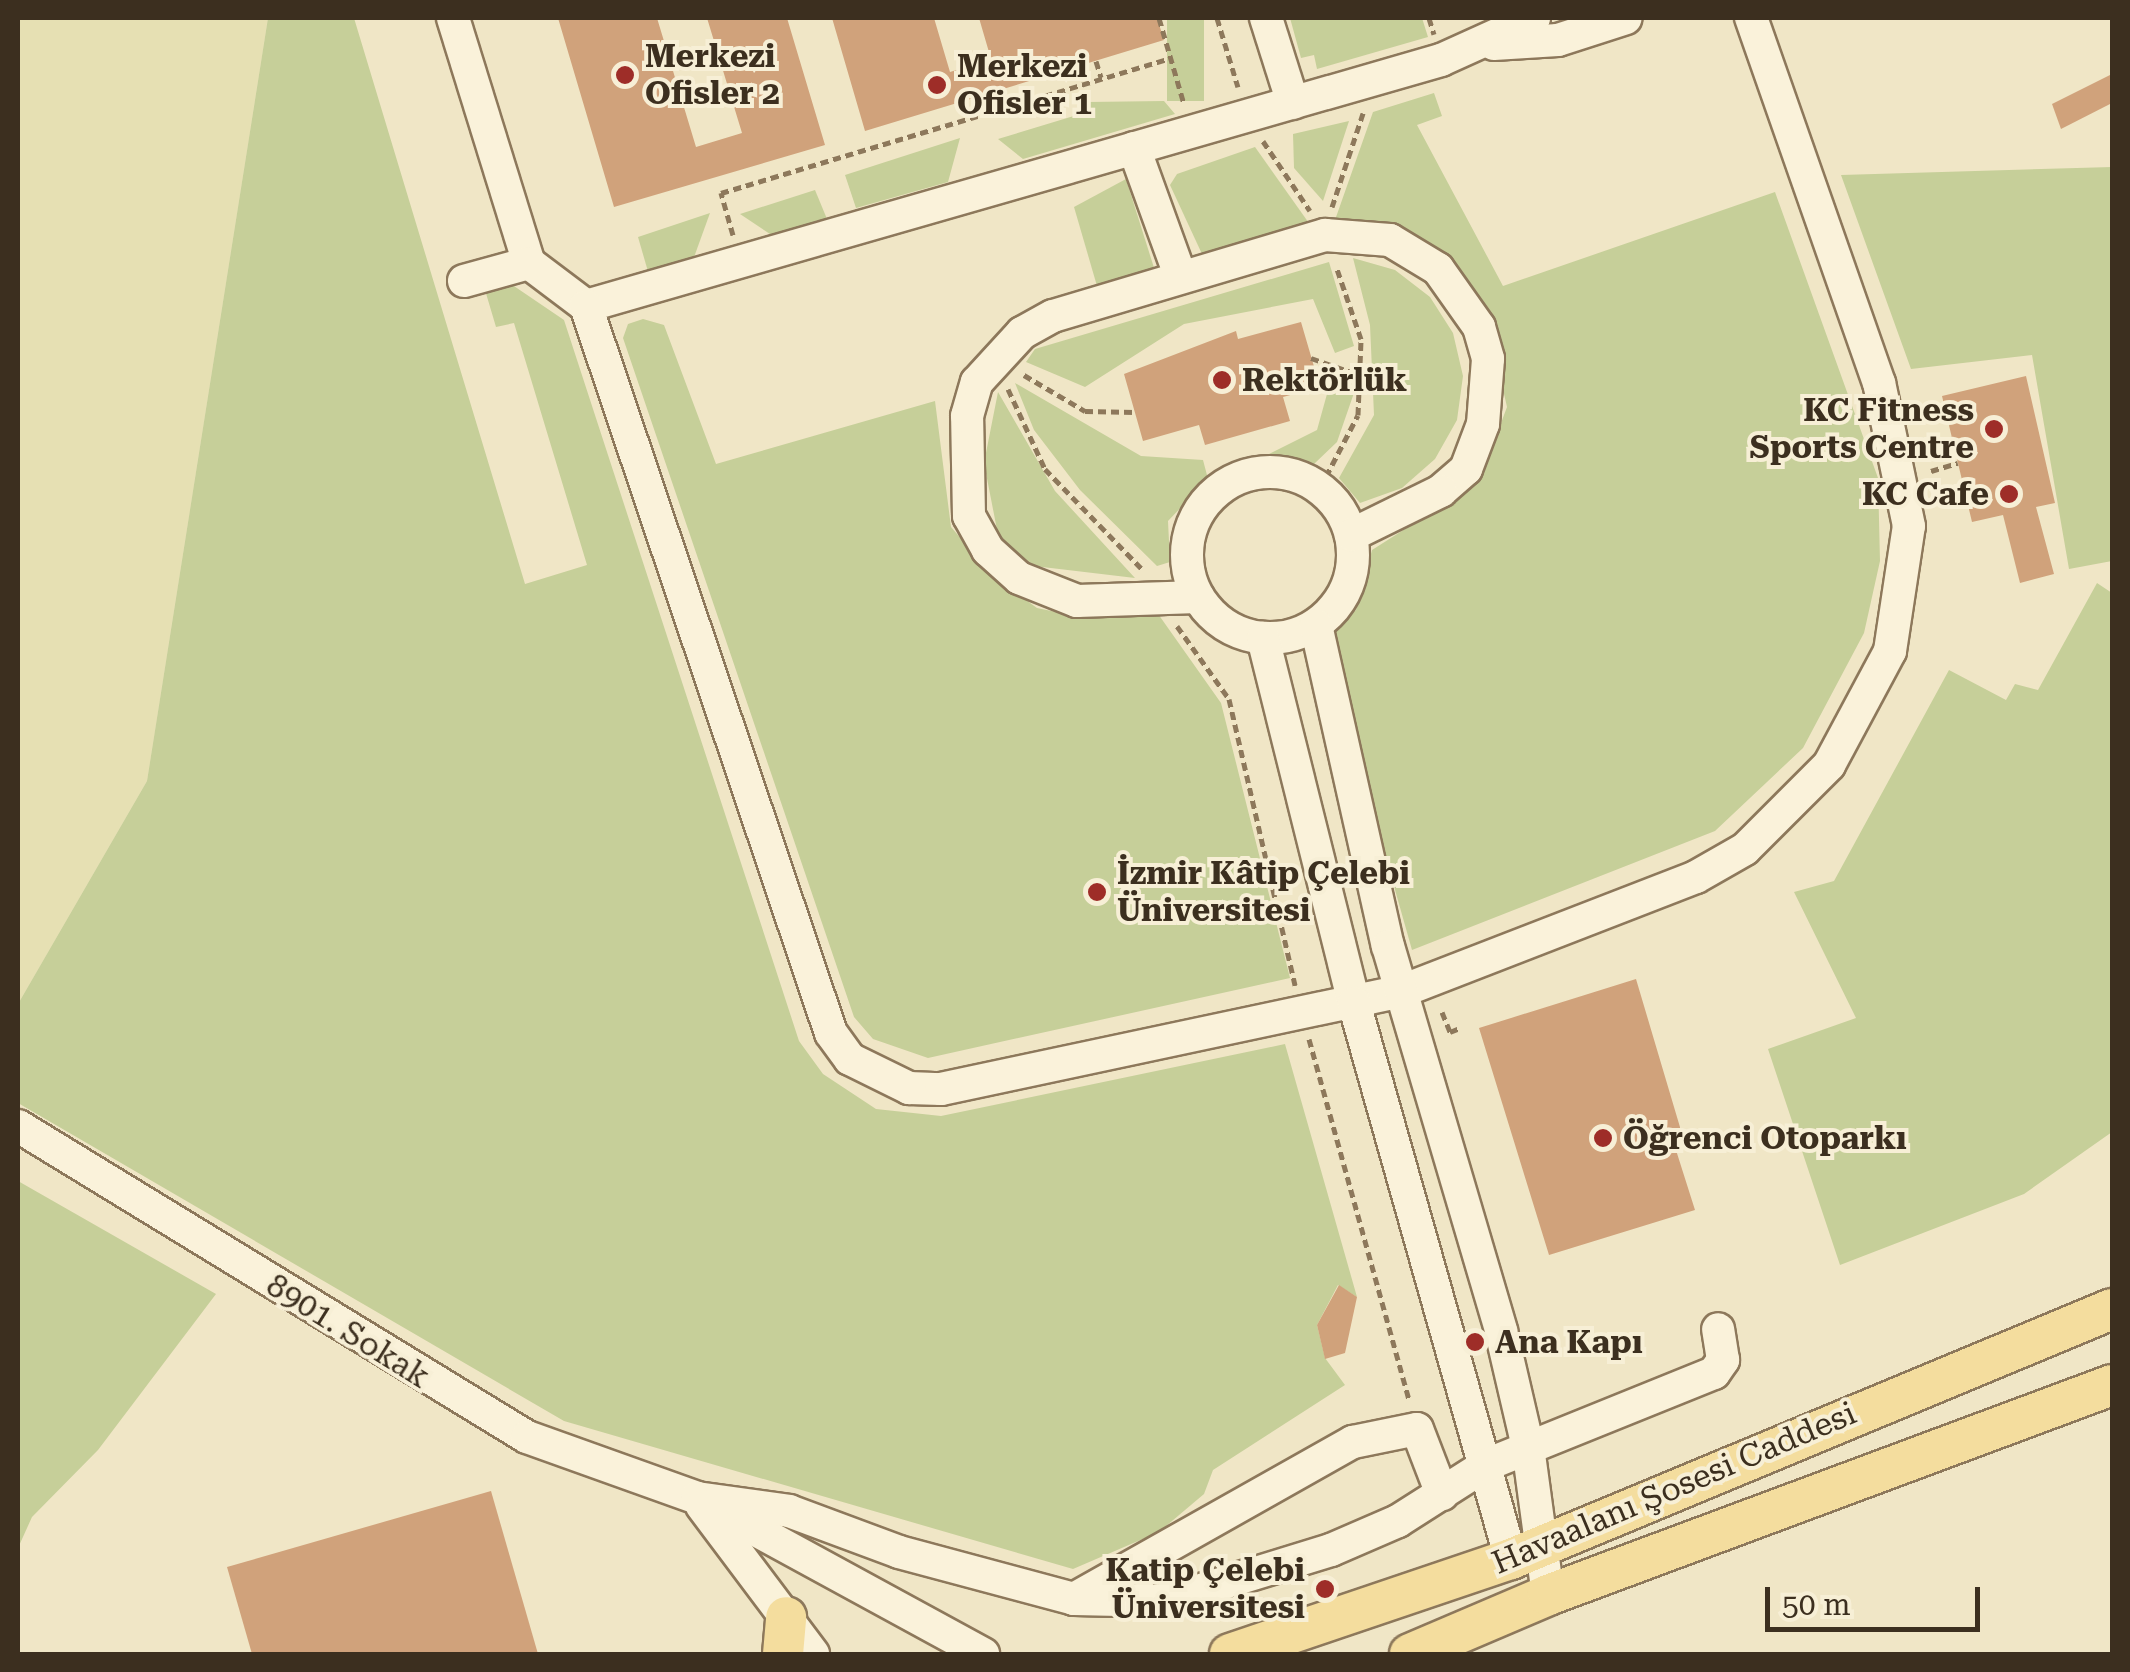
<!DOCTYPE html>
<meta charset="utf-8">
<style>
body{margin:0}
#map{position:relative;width:2130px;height:1672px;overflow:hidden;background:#f0e6c6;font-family:"Roboto Serif",serif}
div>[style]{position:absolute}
.farmland>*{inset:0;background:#e6e0b3}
.green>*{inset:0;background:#c6cf99;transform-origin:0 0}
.building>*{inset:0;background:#d0a27b}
.path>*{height:5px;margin-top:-2.5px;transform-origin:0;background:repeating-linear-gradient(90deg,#8d785b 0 8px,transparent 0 13px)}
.roads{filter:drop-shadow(2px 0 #8d785b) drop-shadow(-2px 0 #8d785b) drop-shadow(0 2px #8d785b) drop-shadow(0 -2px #8d785b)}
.minor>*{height:32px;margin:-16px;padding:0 16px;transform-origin:16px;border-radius:16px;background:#faf2da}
.minor>.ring{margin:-16px;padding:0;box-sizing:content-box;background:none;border:32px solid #faf2da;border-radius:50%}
.major>*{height:40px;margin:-20px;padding:0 20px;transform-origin:20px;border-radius:20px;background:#f4dd9e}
.dots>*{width:28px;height:28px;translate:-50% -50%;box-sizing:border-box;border:5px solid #f7efd6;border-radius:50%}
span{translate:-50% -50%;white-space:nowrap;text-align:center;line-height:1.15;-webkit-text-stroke:8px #f7efd6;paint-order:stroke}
.poi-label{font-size:32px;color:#3c2f1f;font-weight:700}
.left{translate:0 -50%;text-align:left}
.right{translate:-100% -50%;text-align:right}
.street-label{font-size:32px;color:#3c2f1f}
.frame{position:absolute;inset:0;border:20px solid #3c2f1f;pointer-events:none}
.scale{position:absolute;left:1765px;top:1587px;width:215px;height:45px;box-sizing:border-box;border:5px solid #3c2f1f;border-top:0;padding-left:12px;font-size:30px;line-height:35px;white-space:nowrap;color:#3c2f1f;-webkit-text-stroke:8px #f7efd6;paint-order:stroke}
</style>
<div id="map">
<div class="farmland">
<i style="clip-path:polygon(18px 18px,268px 18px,147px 781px,18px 1004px)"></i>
</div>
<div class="green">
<i style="clip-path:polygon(268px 18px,354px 18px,525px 584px,587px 565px,514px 323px,496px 327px,485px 290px,508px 282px,564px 320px,799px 1041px,823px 1074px,876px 1109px,941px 1116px,1285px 1044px,1357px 1297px,1338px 1285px,1317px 1325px,1325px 1358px,1345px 1385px,1213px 1470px,1204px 1494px,1159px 1532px,1073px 1569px,564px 1421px,18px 1103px,18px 1004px,147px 781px)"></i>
<i style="left:1167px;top:18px;width:37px;height:83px"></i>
<i style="clip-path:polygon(1290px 18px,1422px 18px,1428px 37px,1317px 69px,1314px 55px,1301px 58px)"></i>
<i style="clip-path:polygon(1434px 93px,1442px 116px,1417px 125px,1503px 286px,1775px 192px,1878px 478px,1880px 561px,1864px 633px,1803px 748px,1715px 831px,1412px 950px,1324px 638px,1356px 610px,1372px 550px,1479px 482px,1507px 407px,1487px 319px,1428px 243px,1335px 220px,1373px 112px)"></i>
<i style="clip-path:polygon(1164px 101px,1175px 114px,1023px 159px,998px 139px,1077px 115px,1088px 102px)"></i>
<i style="clip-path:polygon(1349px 121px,1323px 201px,1294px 168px,1293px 134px)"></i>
<i style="clip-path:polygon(960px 138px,948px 182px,856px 208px,845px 175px)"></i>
<i style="clip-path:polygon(1255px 147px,1311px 226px,1202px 254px,1170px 185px,1177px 174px)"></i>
<i style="clip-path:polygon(2112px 167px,2112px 561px,2069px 569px,2032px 355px,1911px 369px,1841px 175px)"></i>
<i style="clip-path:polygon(1126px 179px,1155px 271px,1097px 286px,1074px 207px)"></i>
<i style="clip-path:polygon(815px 190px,827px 219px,773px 236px,740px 214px)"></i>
<i style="clip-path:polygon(710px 213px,693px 260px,649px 275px,638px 237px)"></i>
<i style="clip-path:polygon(1353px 258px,1395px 270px,1430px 297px,1453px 333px,1463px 376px,1457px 420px,1435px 459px,1402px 488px,1360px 503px,1339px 478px,1374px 415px,1370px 325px)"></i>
<i style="clip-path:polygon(1329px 262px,1354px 346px,1335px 353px,1313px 299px,1184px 324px,1085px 387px,1026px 362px,1035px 349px)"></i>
<i style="clip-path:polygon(643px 319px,664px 325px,716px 464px,935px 401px,951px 527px,994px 577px,1037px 608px,1080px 617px,1156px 611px,1221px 703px,1290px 978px,928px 1058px,873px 1039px,854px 1017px,623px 338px,628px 324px)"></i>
<i style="clip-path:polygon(1015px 383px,1141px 456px,1203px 460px,1208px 479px,1168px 521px,1170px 562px,1157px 566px,1080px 490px,1034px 430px)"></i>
<i style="clip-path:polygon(1355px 390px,1337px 442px,1314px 464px,1265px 456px,1317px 430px,1327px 394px)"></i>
<i style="clip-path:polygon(998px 392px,1055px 491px,1135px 578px,1034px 566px,999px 540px,984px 463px)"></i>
<i style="clip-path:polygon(2097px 583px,2112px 593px,2112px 1132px,2024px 1194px,1840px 1265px,1768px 1049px,1856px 1018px,1794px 892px,1834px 881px,1949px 670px,2006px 700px,2015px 684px,2038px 690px)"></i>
<i style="clip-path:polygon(18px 1181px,216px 1294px,98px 1450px,32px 1517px,18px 1548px)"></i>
</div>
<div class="building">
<i style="clip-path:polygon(558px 18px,657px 18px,696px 147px,742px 133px,707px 18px,787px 18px,825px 145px,614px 207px)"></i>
<i style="clip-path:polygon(832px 18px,934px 18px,950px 72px,991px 59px,979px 18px,1157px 18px,1164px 40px,865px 131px)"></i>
<i style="clip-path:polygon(2112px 74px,2112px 103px,2061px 129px,2052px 104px)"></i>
<i style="clip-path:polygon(1301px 322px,1320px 387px,1283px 397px,1290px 421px,1205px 445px,1199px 425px,1143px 441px,1124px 374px,1236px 331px,1238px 339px)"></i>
<i style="clip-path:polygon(2026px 376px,2055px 503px,2036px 507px,2054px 574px,2020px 583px,2003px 515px,1972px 522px,1942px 396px)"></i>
<i style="clip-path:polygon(1636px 979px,1685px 1144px,1675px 1147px,1695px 1210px,1549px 1255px,1479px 1028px)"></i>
<i style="clip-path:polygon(1339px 1285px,1357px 1297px,1345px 1353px,1325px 1359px,1317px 1325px)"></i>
<i style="clip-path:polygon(491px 1491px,538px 1654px,252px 1654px,227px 1567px)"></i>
</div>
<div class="path">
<i style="left:1159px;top:18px;width:90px;rotate:73.8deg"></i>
<i style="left:1217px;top:18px;width:72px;rotate:73.1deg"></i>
<i style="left:1429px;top:18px;width:17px;rotate:73deg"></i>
<i style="left:1096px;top:61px;width:17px;rotate:73deg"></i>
<i style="left:1263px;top:141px;width:84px;rotate:56.1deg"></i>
<i style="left:1332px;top:207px;width:99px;rotate:-71.7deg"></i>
<i style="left:733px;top:235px;width:44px;rotate:-105.9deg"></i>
<i style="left:721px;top:193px;width:470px;rotate:-16.7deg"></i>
<i style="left:1311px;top:358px;width:52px;rotate:19.1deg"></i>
<i style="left:1024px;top:375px;width:71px;rotate:30.5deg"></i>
<i style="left:1085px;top:411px;width:50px;rotate:1.1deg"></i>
<i style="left:1008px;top:389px;width:88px;rotate:65.2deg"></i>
<i style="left:1045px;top:469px;width:139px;rotate:45.9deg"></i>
<i style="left:1931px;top:471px;width:28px;rotate:-17deg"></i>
<i style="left:1320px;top:488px;width:82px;rotate:-62.5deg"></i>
<i style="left:1358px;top:415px;width:76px;rotate:-87.7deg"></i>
<i style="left:1361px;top:339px;width:77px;rotate:-108.9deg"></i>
<i style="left:1177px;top:626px;width:90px;rotate:54.5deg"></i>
<i style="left:1229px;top:699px;width:294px;rotate:77deg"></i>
<i style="left:1442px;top:1012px;width:22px;rotate:68deg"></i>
<i style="left:1450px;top:1032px;width:11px;rotate:-22deg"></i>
<i style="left:1309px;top:1039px;width:374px;rotate:74.5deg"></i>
</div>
<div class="roads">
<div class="minor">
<i style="left:453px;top:18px;width:257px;rotate:72.8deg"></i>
<i style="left:529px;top:263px;width:71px;rotate:37deg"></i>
<i style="left:1266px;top:18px;width:89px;rotate:72.4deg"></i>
<i style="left:1534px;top:18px;width:102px;rotate:155.7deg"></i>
<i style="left:1441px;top:60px;width:890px;rotate:163.95deg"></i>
<i style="left:586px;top:306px;width:767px;rotate:71.38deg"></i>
<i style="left:831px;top:1033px;width:32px;rotate:54deg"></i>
<i style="left:850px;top:1059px;width:66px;rotate:26.2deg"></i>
<i style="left:909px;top:1088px;width:32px;rotate:2deg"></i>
<i style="left:941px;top:1089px;width:471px;rotate:-12deg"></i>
<i style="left:1402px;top:991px;width:315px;rotate:-21.2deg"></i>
<i style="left:1696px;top:877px;width:56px;rotate:-29.7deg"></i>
<i style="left:1745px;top:849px;width:119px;rotate:-45deg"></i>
<i style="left:1829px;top:765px;width:129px;rotate:-61.8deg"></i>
<i style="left:1890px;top:651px;width:126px;rotate:-81.4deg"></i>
<i style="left:1909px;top:526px;width:146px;rotate:-101.8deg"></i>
<i style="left:1879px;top:383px;width:387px;rotate:-109.3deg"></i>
<i style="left:1494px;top:44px;width:64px;rotate:-3.6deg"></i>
<i style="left:1558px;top:40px;width:71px;rotate:-17.9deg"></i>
<i style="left:1134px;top:148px;width:135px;rotate:70.1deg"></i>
<i style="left:464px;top:281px;width:67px;rotate:-15.5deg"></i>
<i class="ring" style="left:1187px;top:472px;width:134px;height:134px"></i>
<i style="left:1198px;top:597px;width:121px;rotate:178.1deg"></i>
<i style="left:1077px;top:601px;width:62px;rotate:-158.4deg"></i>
<i style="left:1019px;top:578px;width:42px;rotate:-137.9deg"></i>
<i style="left:988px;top:550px;width:39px;rotate:-119deg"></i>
<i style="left:969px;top:516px;width:100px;rotate:-91.1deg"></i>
<i style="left:967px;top:416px;width:35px;rotate:-74deg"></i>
<i style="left:977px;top:382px;width:67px;rotate:-47.4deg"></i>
<i style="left:1022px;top:333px;width:35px;rotate:-29deg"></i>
<i style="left:1053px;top:316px;width:284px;rotate:-16.6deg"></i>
<i style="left:1325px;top:235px;width:65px;rotate:4.4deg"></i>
<i style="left:1390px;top:240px;width:56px;rotate:31.1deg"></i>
<i style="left:1438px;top:269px;width:71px;rotate:54.7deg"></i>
<i style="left:1479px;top:327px;width:33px;rotate:74deg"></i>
<i style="left:1488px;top:359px;width:65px;rotate:94.4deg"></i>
<i style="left:1483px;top:424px;width:48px;rotate:110.7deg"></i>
<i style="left:1466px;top:469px;width:33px;rotate:139deg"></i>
<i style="left:1441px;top:491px;width:100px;rotate:153.9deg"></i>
<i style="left:1316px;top:625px;width:329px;rotate:77.4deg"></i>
<i style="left:1388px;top:946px;width:401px;rotate:73.6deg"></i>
<i style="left:1501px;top:1331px;width:119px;rotate:76.9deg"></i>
<i style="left:1528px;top:1447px;width:149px;rotate:82.3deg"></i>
<i style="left:1263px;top:638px;width:376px;rotate:76deg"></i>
<i style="left:1354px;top:1003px;width:578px;rotate:74.23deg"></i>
<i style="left:18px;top:1126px;width:596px;rotate:31.43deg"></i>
<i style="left:527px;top:1437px;width:181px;rotate:19.7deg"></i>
<i style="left:697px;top:1498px;width:326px;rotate:28.6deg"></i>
<i style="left:697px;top:1498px;width:93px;rotate:8deg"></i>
<i style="left:789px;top:1511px;width:117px;rotate:20.4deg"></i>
<i style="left:899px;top:1552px;width:181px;rotate:15deg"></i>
<i style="left:1074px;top:1599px;width:91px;rotate:1.3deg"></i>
<i style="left:1165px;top:1601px;width:174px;rotate:-17.1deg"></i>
<i style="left:1331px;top:1550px;width:73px;rotate:-23.4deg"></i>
<i style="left:1398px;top:1521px;width:104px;rotate:-32.5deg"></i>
<i style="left:1486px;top:1465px;width:246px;rotate:-22deg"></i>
<i style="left:1714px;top:1373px;width:16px;rotate:-55deg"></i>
<i style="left:1723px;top:1360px;width:31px;rotate:-99deg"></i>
<i style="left:702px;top:1506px;width:185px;rotate:53.1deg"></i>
<i style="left:1074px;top:1599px;width:320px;rotate:-29.4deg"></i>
<i style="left:1353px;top:1442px;width:65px;rotate:-11.5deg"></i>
<i style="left:1417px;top:1429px;width:70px;rotate:69deg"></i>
</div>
<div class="major">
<i style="left:783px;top:1654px;width:37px;rotate:-85deg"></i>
<i style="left:1230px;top:1654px;width:297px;rotate:-18.7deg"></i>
<i style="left:1511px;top:1559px;width:651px;rotate:-22.59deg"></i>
<i style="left:1410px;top:1654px;width:150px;rotate:-23.1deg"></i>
<i style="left:1548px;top:1595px;width:602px;rotate:-20.42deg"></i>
</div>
</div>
<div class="dots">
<i style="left:625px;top:75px;background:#9e2d28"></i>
<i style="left:937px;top:85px;background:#9e2d28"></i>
<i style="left:1222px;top:380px;background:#9e2d28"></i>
<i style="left:1994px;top:429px;background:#9e2d28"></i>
<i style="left:2009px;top:494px;background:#9e2d28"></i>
<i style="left:1097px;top:892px;background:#9e2d28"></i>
<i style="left:1603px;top:1138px;background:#9e2d28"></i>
<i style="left:1475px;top:1342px;background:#9e2d28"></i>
<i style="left:1325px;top:1589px;background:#9e2d28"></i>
</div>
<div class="poi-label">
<span class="left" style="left:645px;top:75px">Merkezi<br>Ofisler 2</span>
<span class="left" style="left:957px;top:85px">Merkezi<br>Ofisler 1</span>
<span class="left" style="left:1242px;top:380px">Rektörlük</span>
<span class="right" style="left:1974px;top:429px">KC Fitness<br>Sports Centre</span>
<span class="right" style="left:1989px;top:494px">KC Cafe</span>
<span class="left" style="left:1117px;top:892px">İzmir Kâtip Çelebi<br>Üniversitesi</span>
<span class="left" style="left:1623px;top:1138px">Öğrenci Otoparkı</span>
<span class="left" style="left:1495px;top:1342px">Ana Kapı</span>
<span class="right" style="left:1305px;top:1589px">Katip Çelebi<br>Üniversitesi</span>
</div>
<div class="street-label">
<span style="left:348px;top:1331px;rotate:32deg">8901. Sokak</span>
<span style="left:1674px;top:1488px;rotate:-23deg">Havaalanı Şosesi Caddesi</span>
</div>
<div class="frame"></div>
<div class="scale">50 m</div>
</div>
